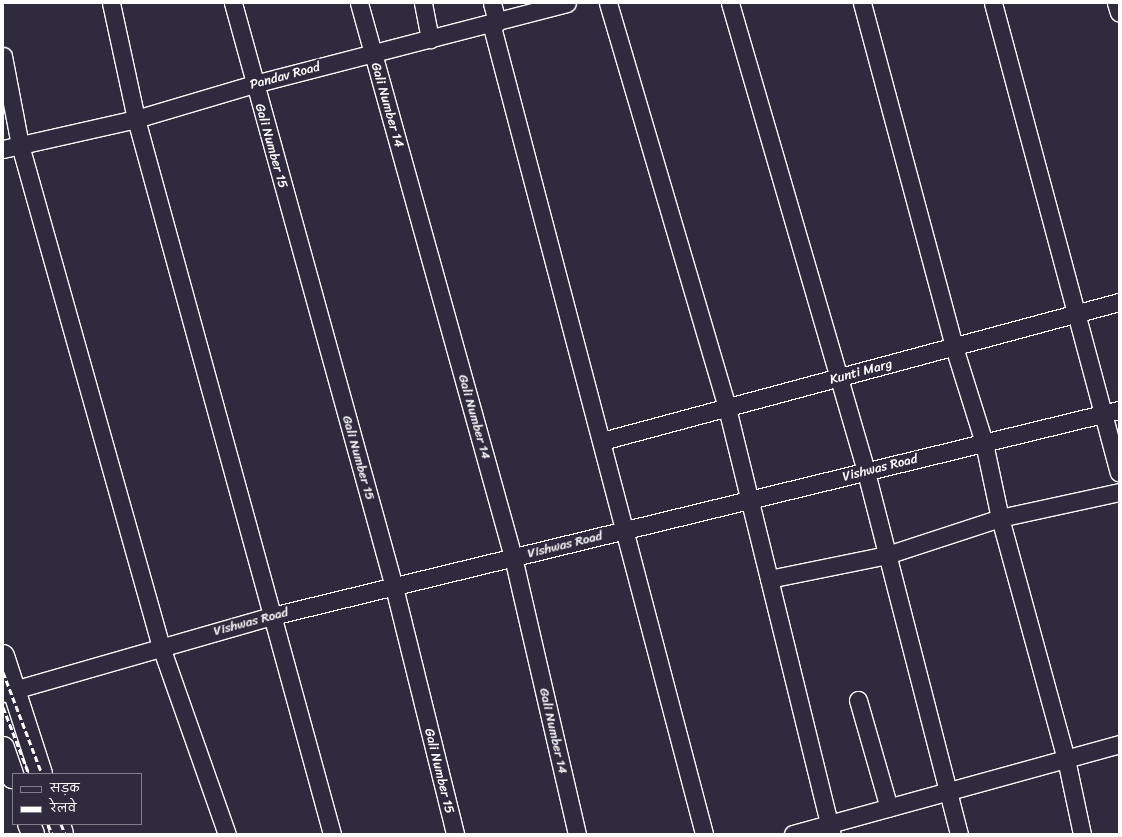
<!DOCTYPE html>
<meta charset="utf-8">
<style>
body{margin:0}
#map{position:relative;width:1122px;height:837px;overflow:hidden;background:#2f2a3d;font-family:Sriracha,"Playpen Sans Deva",sans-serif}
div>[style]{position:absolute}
.roads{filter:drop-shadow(1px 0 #fff) drop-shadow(-1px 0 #fff) drop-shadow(0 1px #fff) drop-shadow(0 -1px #fff)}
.minor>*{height:17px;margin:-8.5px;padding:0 8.5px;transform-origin:8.5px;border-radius:8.5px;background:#2f2a3d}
.primary>*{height:22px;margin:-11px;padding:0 11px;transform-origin:11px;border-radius:11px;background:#2f2a3d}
.rail>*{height:3px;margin-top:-1.5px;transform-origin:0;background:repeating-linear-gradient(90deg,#fff 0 6px,transparent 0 9px)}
span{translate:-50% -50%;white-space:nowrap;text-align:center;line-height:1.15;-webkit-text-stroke:4px #2f2a3d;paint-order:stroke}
.street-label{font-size:13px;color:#fff}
.frame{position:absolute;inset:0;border:4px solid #fff;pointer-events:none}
.legend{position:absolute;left:12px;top:773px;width:130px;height:52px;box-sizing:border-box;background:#2f2a3d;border:1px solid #827f8b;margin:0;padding:5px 7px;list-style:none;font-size:12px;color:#fff}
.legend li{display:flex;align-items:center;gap:8px;height:20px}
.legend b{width:20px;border:1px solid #827f8b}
</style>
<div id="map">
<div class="roads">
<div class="minor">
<i style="left:111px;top:3px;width:119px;rotate:77.8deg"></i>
<i style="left:136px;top:119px;width:741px;rotate:74.67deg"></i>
<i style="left:233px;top:3px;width:606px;rotate:74.59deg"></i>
<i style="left:394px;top:587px;width:254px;rotate:76.1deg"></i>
<i style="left:359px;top:3px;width:575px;rotate:74.47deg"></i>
<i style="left:513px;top:557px;width:284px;rotate:77deg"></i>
<i style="left:423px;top:3px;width:37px;rotate:79deg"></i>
<i style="left:492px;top:3px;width:20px;rotate:75deg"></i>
<i style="left:608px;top:3px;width:422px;rotate:73.6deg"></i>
<i style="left:727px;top:408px;width:439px;rotate:76.2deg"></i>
<i style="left:730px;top:3px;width:488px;rotate:73.8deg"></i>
<i style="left:866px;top:472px;width:374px;rotate:75.6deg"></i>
<i style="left:862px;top:3px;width:356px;rotate:75deg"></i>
<i style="left:954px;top:347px;width:101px;rotate:72.6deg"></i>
<i style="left:984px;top:443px;width:77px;rotate:78deg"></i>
<i style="left:1000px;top:518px;width:250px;rotate:74.7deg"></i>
<i style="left:1066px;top:759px;width:77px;rotate:78deg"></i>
<i style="left:993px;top:3px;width:486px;rotate:75deg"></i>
<i style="left:1116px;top:3px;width:10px;rotate:73deg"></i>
<i style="left:491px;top:23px;width:839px;rotate:75.28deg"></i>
<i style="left:3px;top:56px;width:91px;rotate:79.2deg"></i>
<i style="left:20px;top:145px;width:521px;rotate:74.31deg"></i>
<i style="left:161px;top:647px;width:198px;rotate:70.6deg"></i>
<i style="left:3px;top:149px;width:136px;rotate:-12.7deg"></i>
<i style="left:136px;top:119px;width:123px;rotate:-16.5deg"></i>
<i style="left:254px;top:84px;width:323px;rotate:-14.5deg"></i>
<i style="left:602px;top:441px;width:535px;rotate:-15.05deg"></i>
<i style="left:769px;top:579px;width:120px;rotate:-11.5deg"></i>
<i style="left:887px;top:555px;width:119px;rotate:-18.1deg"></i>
<i style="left:1000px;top:518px;width:122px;rotate:-12.3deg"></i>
<i style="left:3px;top:693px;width:280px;rotate:-16deg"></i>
<i style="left:272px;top:616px;width:872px;rotate:-13.67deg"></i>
<i style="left:858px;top:700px;width:112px;rotate:74deg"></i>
<i style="left:793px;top:834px;width:338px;rotate:-15.4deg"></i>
</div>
<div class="primary">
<i style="left:3px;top:656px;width:124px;rotate:72.1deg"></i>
<i style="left:3px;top:748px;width:31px;rotate:71deg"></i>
<i style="left:29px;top:824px;width:11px;rotate:68deg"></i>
<i style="left:59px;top:824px;width:10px;rotate:73deg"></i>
</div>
</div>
<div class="rail">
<i style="left:3px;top:672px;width:109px;rotate:69.1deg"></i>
<i style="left:3px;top:707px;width:72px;rotate:68.8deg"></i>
<i style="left:48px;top:824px;width:11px;rotate:68deg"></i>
<i style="left:61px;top:824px;width:11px;rotate:68deg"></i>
</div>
<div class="street-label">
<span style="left:285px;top:76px;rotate:-15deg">Pandav Road</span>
<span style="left:387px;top:105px;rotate:74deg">Gali Number 14</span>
<span style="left:271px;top:146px;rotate:74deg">Gali Number 15</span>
<span style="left:861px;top:372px;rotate:-15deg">Kunti Marg</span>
<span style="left:474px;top:417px;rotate:74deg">Gali Number 14</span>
<span style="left:358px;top:458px;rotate:74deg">Gali Number 15</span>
<span style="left:880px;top:468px;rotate:-14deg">Vishwas Road</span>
<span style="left:565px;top:545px;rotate:-14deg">Vishwas Road</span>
<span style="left:251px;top:622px;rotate:-15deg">Vishwas Road</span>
<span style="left:553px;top:731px;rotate:77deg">Gali Number 14</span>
<span style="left:439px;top:771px;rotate:76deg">Gali Number 15</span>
</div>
<div class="frame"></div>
<ul class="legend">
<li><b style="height:5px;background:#2f2a3d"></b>सड़क</li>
<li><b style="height:5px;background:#fff"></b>रेलवे</li>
</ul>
</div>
